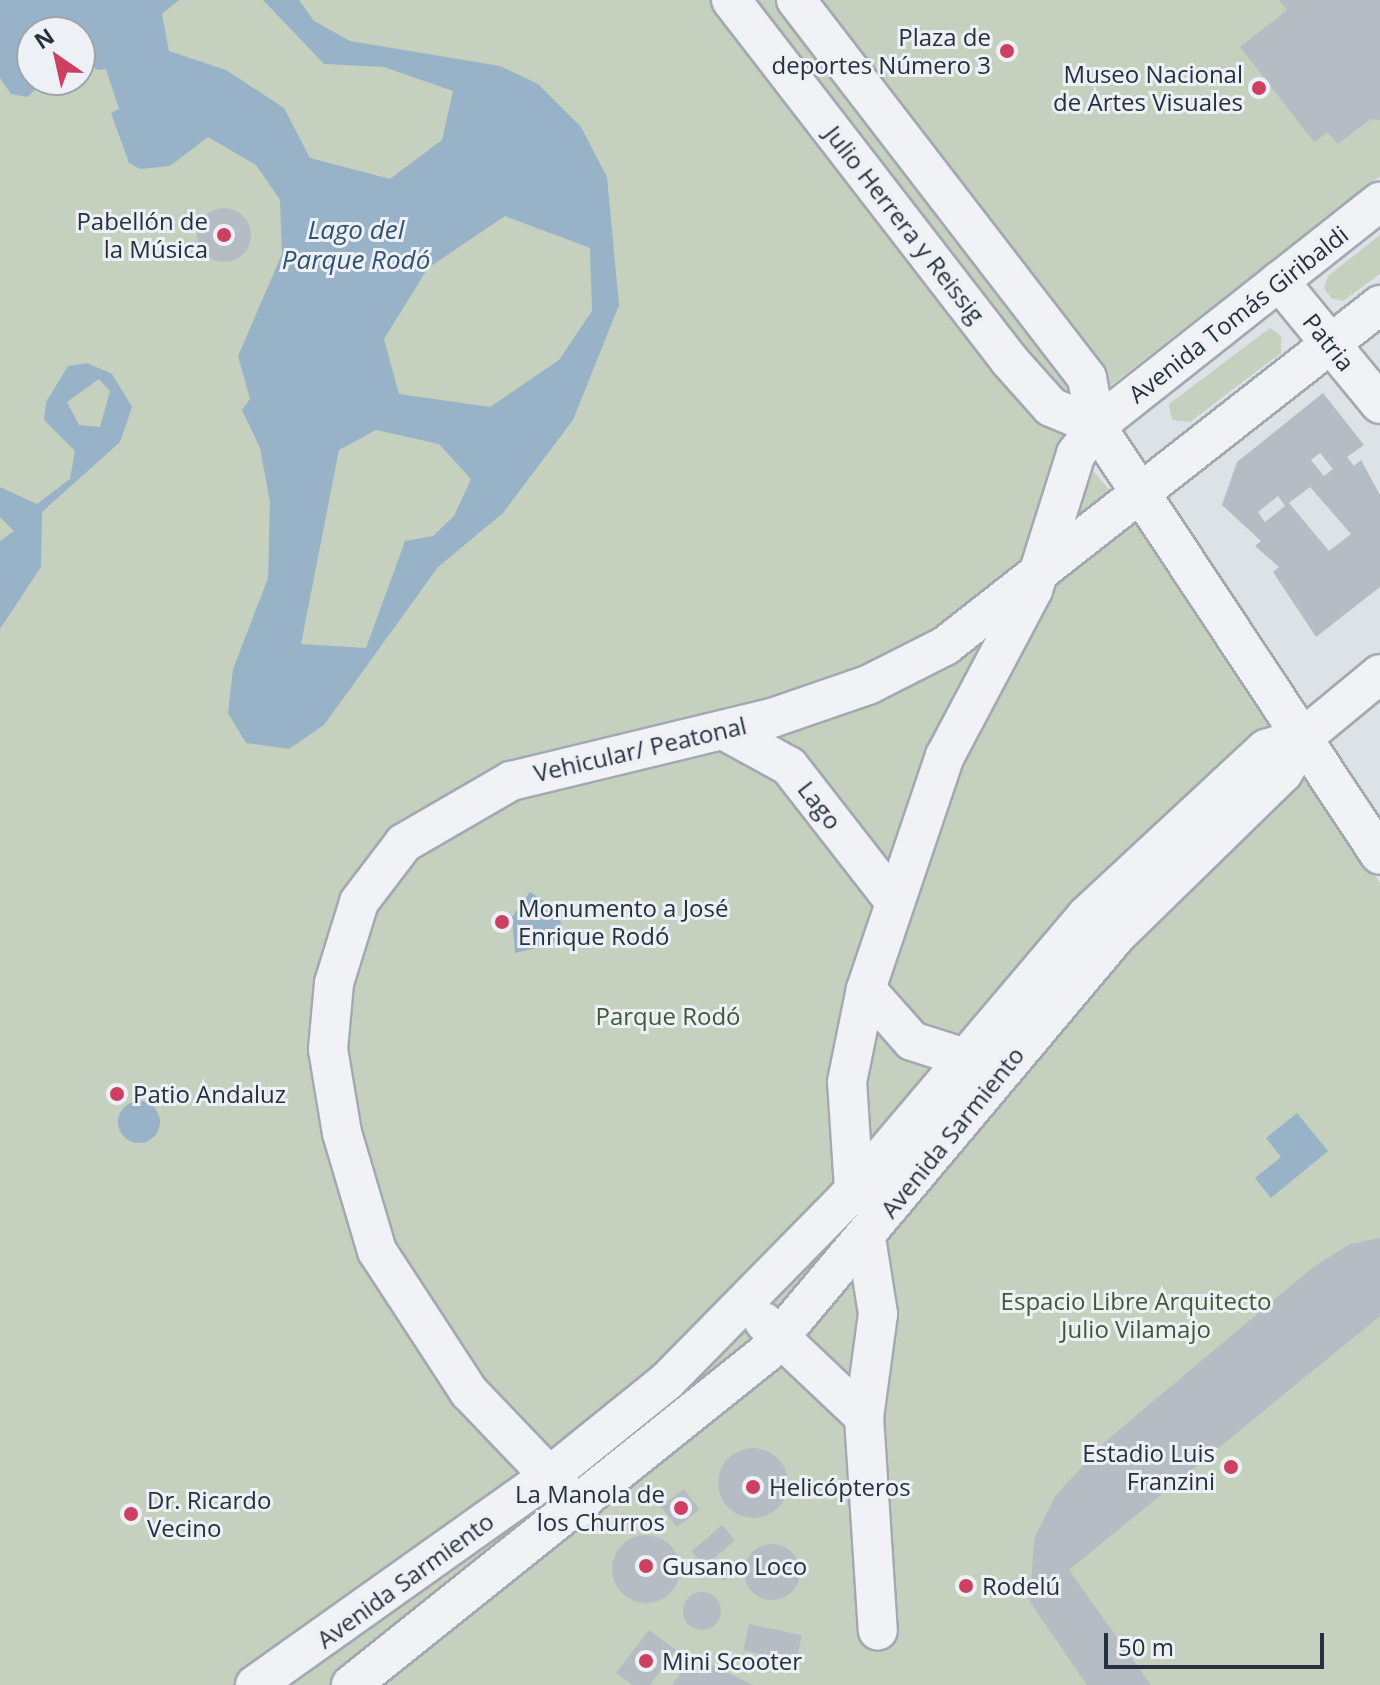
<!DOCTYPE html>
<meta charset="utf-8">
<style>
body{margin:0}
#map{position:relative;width:1380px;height:1685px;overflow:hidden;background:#dde2e7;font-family:"Open Sans",sans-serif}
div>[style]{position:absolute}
.green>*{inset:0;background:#c5d1be}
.water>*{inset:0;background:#98b3c8}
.round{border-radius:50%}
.building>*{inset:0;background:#b5bcc4;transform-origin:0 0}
.roads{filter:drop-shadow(2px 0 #a3a9b1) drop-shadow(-2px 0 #a3a9b1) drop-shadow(0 2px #a3a9b1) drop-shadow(0 -2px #a3a9b1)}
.minor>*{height:38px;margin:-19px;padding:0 19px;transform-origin:19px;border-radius:19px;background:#f0f2f6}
.dots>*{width:22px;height:22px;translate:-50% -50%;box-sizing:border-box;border:4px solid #edf1f5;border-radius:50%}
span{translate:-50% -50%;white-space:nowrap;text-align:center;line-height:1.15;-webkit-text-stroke:6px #edf1f5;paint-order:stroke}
.poi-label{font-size:24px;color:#27313e}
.right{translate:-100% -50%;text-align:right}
.left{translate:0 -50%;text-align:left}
.street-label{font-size:24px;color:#27313e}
.park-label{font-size:24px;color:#3e5a34}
.water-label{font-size:26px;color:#315372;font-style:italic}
.north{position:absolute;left:16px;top:16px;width:80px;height:80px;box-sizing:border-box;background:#edf1f5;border:2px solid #9ea4ac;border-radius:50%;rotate:326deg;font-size:22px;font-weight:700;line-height:32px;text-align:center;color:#27313e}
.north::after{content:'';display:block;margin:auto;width:28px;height:36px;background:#ce4061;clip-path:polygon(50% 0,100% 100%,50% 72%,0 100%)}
.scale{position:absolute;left:1104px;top:1633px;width:220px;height:36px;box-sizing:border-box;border:4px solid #27313e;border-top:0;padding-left:10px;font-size:24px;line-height:28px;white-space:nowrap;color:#27313e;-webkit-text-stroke:6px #edf1f5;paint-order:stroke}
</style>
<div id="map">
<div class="green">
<i style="clip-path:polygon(evenodd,0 0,1380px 0,1380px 176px,1056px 428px,1163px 552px,1380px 883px,1380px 1685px,0 1685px,0 0,32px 32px,80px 32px,80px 80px,32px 80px,32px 32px)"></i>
<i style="clip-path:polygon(1380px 235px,1380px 274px,1343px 301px,1331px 298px,1324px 288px,1328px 276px)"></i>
<i style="clip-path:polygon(1270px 328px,1281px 336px,1281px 353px,1190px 422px,1172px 420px,1169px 404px)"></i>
</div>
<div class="water">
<i style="clip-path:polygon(evenodd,0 0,179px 0,162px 14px,169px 51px,226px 70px,284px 108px,310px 158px,390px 179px,442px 140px,453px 91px,384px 67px,324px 64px,263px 0,299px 0,314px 21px,350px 41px,500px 66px,538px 84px,581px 127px,607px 177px,619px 305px,573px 420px,503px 513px,438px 567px,324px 725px,289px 749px,246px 743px,228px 713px,233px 669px,268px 578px,270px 502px,260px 448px,242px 410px,250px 399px,238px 356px,282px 254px,280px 200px,256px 165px,208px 137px,170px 166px,140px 169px,129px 163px,111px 113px,119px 109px,106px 69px,97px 70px,80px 53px,80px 32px,32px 32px,32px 80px,43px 80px,28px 97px,11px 94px,0 78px,0 0,505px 216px,590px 248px,592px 311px,559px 360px,490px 407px,399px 394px,384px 339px,428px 268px,505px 216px,0 0,376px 430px,439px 444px,471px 479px,454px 516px,433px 536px,405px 541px,366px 648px,301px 644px,339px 450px,376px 430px)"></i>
<i style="clip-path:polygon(evenodd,87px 363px,112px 374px,132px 407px,120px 442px,42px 512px,41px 567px,0 629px,0 541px,14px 531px,0 517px,0 487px,37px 504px,70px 479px,75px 451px,44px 420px,46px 402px,68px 366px,87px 363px,99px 379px,110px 391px,100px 427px,79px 425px,67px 402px,99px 379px)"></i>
<i style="clip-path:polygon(530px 892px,558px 910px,562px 929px,553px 944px,515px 953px,512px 917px)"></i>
<i class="round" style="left:118px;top:1101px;width:42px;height:42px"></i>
<i style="clip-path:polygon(1297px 1113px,1328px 1151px,1271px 1198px,1255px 1178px,1281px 1157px,1266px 1138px)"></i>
</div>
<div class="building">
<i style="clip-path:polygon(1279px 0,1380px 0,1380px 120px,1371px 119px,1338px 144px,1328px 132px,1314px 142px,1240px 47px,1287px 10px)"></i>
<i class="round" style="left:197px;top:208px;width:54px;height:54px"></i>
<i style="clip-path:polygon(evenodd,1323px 393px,1364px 445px,1347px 457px,1354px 466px,1361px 460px,1380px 495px,1380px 587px,1316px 637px,1273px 572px,1279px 567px,1255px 546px,1261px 541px,1222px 505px,1237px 462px,1323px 393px,1320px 453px,1333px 469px,1324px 476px,1311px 460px,1320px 453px,1323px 393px,1310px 487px,1351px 534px,1329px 551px,1289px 503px,1310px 487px,1323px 393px,1278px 496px,1285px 506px,1265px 522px,1258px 512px,1278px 496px)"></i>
<i style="clip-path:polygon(1380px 1238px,1380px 1316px,1069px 1570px,1151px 1685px,1087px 1685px,1030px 1602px,1034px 1539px,1056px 1495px,1107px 1440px,1312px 1268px,1350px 1244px)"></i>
<i class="round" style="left:718px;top:1448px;width:70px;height:70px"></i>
<i style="left:684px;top:1489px;width:26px;height:29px;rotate:53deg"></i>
<i style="left:722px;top:1525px;width:20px;height:40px;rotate:49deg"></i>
<i class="round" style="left:612px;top:1535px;width:68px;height:68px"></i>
<i class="round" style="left:744px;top:1544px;width:56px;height:56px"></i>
<i style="left:726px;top:1566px;width:10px;height:11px;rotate:53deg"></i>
<i class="round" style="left:683px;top:1592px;width:38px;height:38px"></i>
<i style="left:749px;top:1624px;width:54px;height:27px;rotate:12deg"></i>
<i style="clip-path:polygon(649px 1630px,676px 1650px,650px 1685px,633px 1685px,616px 1673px)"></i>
<i style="clip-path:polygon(704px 1663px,710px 1664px,753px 1685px,672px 1685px,683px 1669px)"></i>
</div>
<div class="roads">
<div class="minor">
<i style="left:731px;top:0;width:455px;rotate:52.3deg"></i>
<i style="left:1009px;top:360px;width:63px;rotate:48.2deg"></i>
<i style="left:1051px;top:407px;width:49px;rotate:22.9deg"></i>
<i style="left:796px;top:0;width:477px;rotate:52.4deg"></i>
<i style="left:1087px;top:378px;width:49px;rotate:79.4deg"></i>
<i style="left:1096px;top:426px;width:514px;rotate:56.5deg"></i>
<i style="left:1279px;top:281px;width:159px;rotate:50.6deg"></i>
<i style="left:725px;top:731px;width:73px;rotate:28.7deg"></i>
<i style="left:789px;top:766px;width:172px;rotate:52.1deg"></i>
<i style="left:866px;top:989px;width:69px;rotate:48.5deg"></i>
<i style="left:912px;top:1041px;width:56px;rotate:17.8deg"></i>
<i style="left:854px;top:1189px;width:107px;rotate:-93.7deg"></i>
<i style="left:847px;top:1082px;width:95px;rotate:-78.5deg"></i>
<i style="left:866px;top:989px;width:246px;rotate:-71.3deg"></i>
<i style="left:945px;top:756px;width:188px;rotate:-62.1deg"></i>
<i style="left:1033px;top:590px;width:143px;rotate:-72.5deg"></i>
<i style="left:1076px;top:454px;width:34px;rotate:-54deg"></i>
<i style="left:1096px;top:426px;width:362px;rotate:-38.3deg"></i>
<i style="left:866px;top:1238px;width:77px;rotate:81deg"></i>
<i style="left:878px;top:1314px;width:104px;rotate:97.7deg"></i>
<i style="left:864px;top:1417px;width:214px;rotate:86.3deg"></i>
<i style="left:764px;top:1322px;width:138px;rotate:43.5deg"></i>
<i style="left:580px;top:1508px;width:161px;rotate:-133.7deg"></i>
<i style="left:469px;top:1392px;width:168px;rotate:-123.1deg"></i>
<i style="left:377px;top:1251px;width:123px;rotate:-106.5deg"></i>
<i style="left:342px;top:1133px;width:85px;rotate:-99.5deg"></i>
<i style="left:328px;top:1049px;width:66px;rotate:-84.8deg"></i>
<i style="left:334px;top:983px;width:85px;rotate:-72.8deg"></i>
<i style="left:359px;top:902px;width:74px;rotate:-52.7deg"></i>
<i style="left:404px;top:843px;width:124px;rotate:-30.1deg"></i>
<i style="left:511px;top:781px;width:268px;rotate:-13.6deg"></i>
<i style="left:772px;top:718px;width:102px;rotate:-19deg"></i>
<i style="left:868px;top:685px;width:86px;rotate:-26.9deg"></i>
<i style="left:945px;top:646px;width:553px;rotate:-38.09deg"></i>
<i style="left:255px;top:1685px;width:366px;rotate:-35.4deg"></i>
<i style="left:553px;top:1473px;width:146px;rotate:-38.9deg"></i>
<i style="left:667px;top:1381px;width:257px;rotate:-45.5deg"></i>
<i style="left:847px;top:1198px;width:370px;rotate:-49.7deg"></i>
<i style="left:1086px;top:916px;width:246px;rotate:-42.9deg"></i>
<i style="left:1266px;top:749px;width:41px;rotate:-18.4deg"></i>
<i style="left:351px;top:1685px;width:531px;rotate:-38.66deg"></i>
<i style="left:766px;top:1353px;width:544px;rotate:-49.99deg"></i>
<i style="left:1116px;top:936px;width:233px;rotate:-44.3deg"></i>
<i style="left:1283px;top:773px;width:43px;rotate:-59.3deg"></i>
<i style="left:1305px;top:736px;width:97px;rotate:-39.6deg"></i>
</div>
</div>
<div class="dots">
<i style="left:1007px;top:51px;background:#ce4061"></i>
<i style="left:1259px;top:88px;background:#ce4061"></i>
<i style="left:224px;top:235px;background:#ce4061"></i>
<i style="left:502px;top:922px;background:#ce4061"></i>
<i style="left:117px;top:1094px;background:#ce4061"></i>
<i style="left:1231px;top:1467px;background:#ce4061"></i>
<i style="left:753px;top:1487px;background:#ce4061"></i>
<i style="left:681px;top:1508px;background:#ce4061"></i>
<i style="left:131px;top:1514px;background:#ce4061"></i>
<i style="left:646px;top:1566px;background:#ce4061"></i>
<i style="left:966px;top:1586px;background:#ce4061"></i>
<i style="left:646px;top:1661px;background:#ce4061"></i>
</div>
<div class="poi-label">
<span class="right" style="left:991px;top:51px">Plaza de<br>deportes Número 3</span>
<span class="right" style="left:1243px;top:88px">Museo Nacional<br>de Artes Visuales</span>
<span class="right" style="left:208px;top:235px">Pabellón de<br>la Música</span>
<span class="left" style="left:518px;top:922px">Monumento a José<br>Enrique Rodó</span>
<span class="left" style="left:133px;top:1094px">Patio Andaluz</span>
<span class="right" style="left:1215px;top:1467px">Estadio Luis<br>Franzini</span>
<span class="left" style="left:769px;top:1487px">Helicópteros</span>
<span class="right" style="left:665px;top:1508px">La Manola de<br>los Churros</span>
<span class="left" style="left:147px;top:1514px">Dr. Ricardo<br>Vecino</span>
<span class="left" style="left:662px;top:1566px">Gusano Loco</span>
<span class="left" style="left:982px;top:1586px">Rodelú</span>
<span class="left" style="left:662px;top:1661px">Mini Scooter</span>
</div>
<div class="street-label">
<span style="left:905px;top:224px;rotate:52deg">Julio Herrera y Reissig</span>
<span style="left:1238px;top:314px;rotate:-38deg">Avenida Tomás Giribaldi</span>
<span style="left:1329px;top:342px;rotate:51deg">Patria</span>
<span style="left:640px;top:749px;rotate:-13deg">Vehicular/ Peatonal</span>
<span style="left:820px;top:805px;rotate:52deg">Lago</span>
<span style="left:952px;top:1132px;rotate:-51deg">Avenida Sarmiento</span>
<span style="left:405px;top:1580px;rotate:-36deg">Avenida Sarmiento</span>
</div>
<div class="park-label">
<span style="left:668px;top:1016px">Parque Rodó</span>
<span style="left:1136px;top:1315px">Espacio Libre Arquitecto<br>Julio Vilamajo</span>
</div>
<div class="water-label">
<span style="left:356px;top:245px">Lago del<br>Parque Rodó</span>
</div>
<div class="north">N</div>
<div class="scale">50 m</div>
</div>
